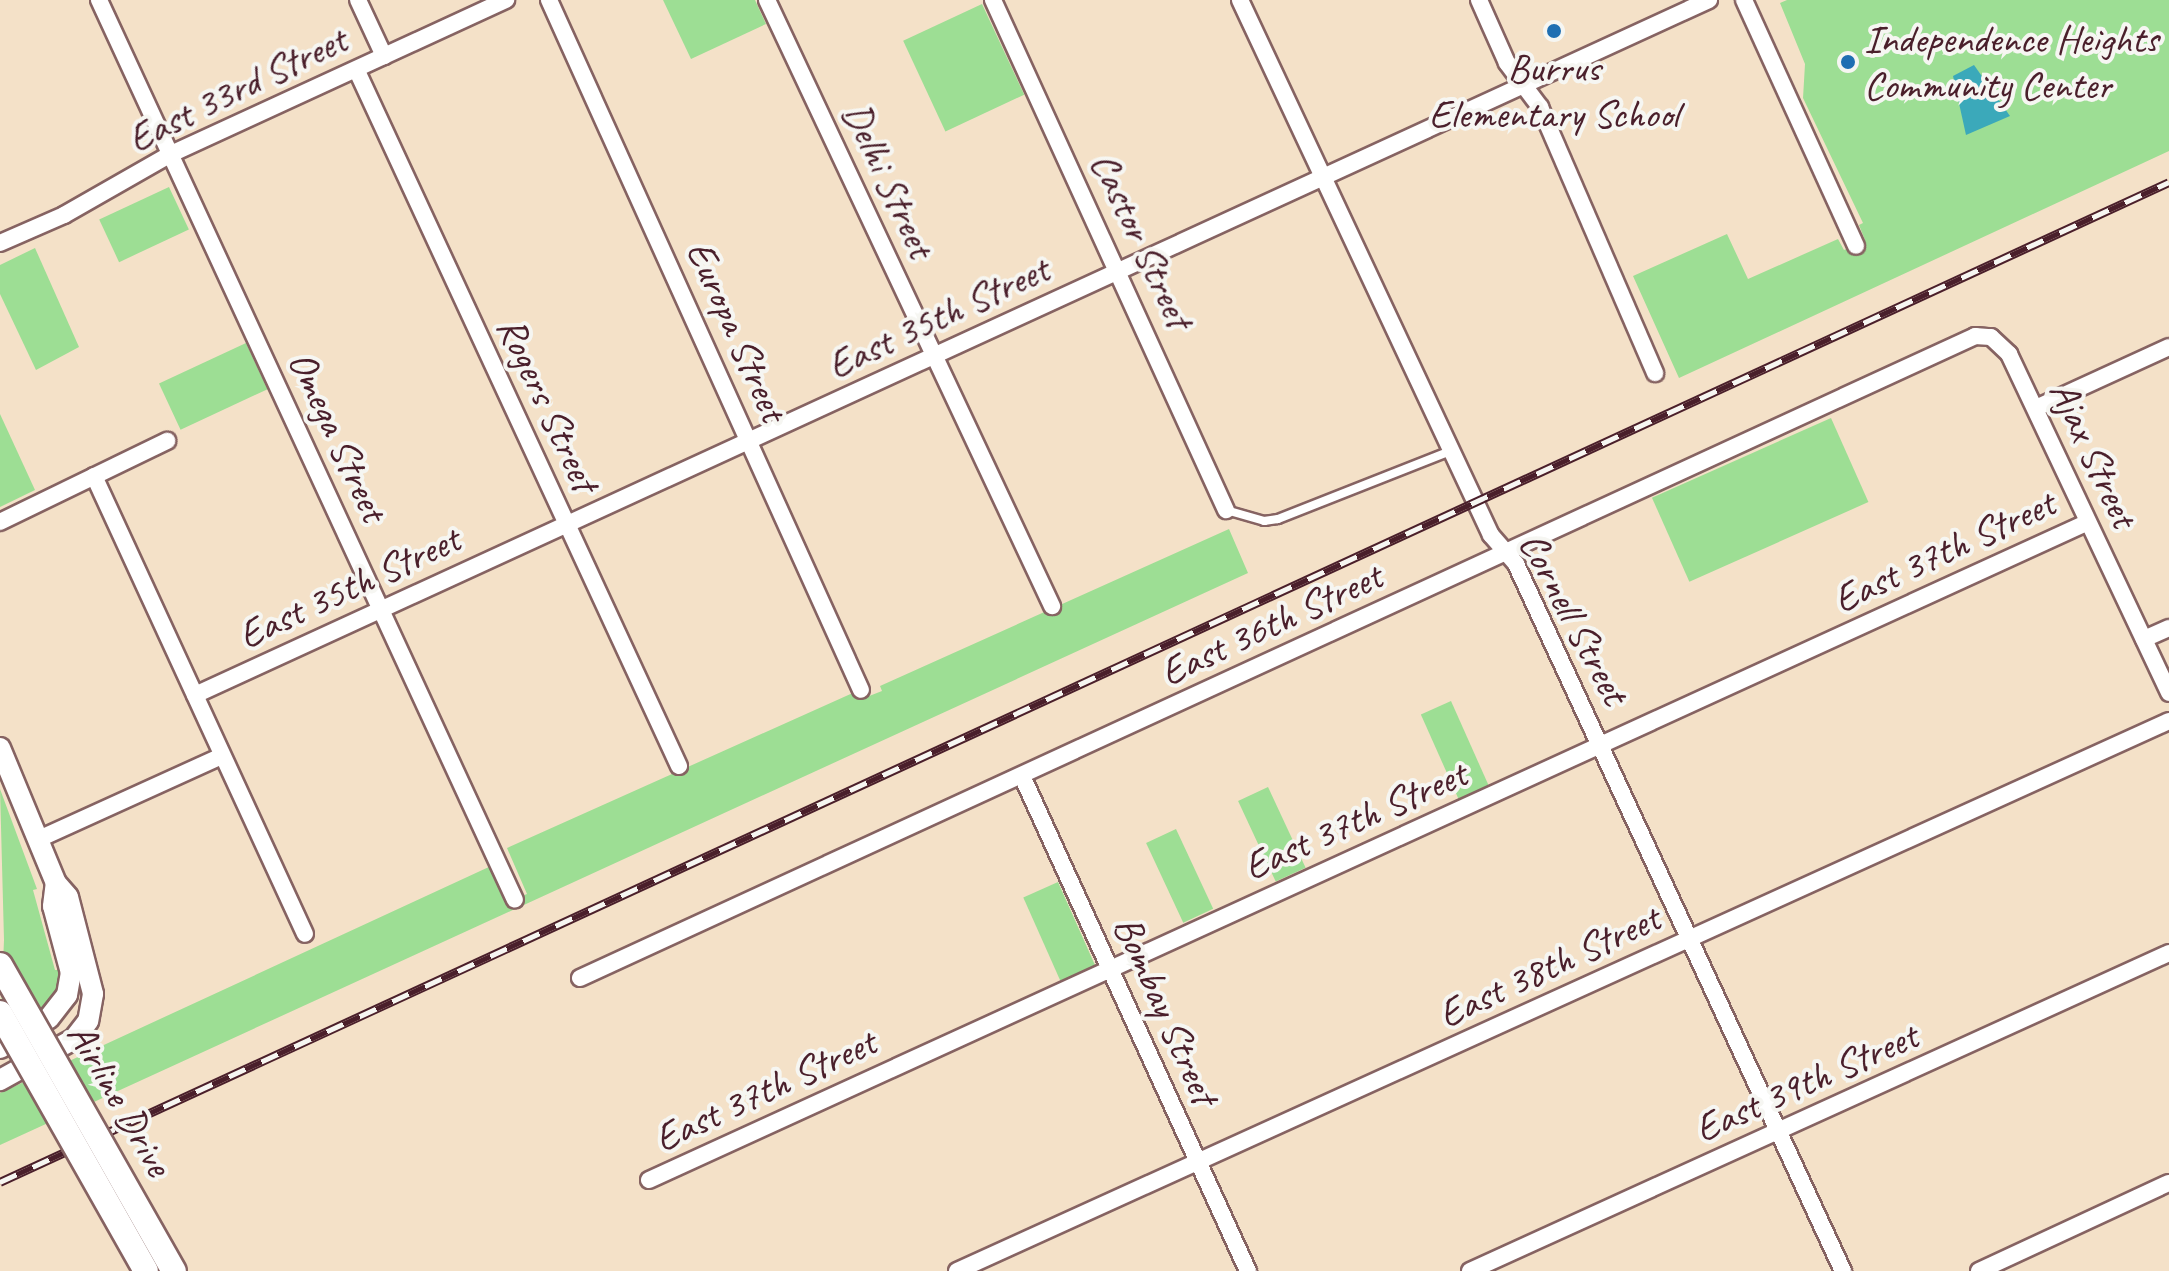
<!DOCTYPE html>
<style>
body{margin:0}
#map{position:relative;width:2169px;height:1271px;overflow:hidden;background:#f4e1c8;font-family:Caveat,sans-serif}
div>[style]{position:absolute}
.green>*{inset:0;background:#9dde94;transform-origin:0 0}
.water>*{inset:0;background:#3ba9ba}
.roads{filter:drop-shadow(2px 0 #866362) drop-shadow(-2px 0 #866362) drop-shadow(0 2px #866362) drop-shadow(0 -2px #866362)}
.service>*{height:8px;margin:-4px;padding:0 4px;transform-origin:4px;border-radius:4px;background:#fff}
.minor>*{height:16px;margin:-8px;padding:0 8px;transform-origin:8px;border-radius:8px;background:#fff}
.tertiary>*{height:20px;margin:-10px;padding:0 10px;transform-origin:10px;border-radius:10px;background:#fff}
.rail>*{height:9px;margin-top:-4.5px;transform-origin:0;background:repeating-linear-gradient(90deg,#f6f6f2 0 18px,#4a1f2b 0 36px);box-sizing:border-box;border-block:2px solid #4a1f2b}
.bridges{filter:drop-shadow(2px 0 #866362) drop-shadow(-2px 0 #866362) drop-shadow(0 2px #866362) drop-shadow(0 -2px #866362)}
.secondary-bridge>*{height:24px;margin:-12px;padding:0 12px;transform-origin:12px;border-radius:12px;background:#fff}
.dots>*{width:22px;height:22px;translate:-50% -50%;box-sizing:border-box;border:4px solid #f6f6f2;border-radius:50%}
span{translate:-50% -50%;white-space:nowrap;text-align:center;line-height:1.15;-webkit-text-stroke:8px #f6f6f2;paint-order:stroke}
.poi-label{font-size:40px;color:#4a1f2b}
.left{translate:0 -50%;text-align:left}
.street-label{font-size:40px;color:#4a1f2b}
</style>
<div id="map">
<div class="green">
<i style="clip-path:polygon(663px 0,755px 0,766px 24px,691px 59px)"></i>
<i style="clip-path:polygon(1787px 0,2169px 0,2169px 151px,1679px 378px,1633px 276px,1727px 234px,1748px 279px,1838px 239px,1844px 250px,1865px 240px,1859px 225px,1863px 223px,1803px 98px,1805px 64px,1780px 3px)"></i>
<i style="left:982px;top:4px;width:100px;height:87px;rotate:65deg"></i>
<i style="left:169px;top:187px;width:47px;height:77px;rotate:65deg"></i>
<i style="clip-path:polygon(35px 248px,79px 347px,36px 370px,0 294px,0 265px)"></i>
<i style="left:246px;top:343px;width:51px;height:96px;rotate:65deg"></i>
<i style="clip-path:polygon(0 414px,35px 490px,0 507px)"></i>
<i style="left:1831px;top:418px;width:92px;height:196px;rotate:66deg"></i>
<i style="clip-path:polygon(1229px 529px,1248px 573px,0 1145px,0 1093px,491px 866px,507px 902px,527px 894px,507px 848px,855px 692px,859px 700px,882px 691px,880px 686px)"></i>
<i style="left:1451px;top:701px;width:97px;height:33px;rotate:66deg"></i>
<i style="left:1268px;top:787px;width:89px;height:33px;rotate:65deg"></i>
<i style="clip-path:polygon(0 789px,37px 889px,33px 890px,55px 970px,61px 970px,61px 990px,44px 1011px,0 1034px,4px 940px)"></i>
<i style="left:1176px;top:829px;width:88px;height:33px;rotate:65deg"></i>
<i style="left:1058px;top:882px;width:93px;height:38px;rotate:66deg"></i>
</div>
<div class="water">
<i style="clip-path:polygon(1974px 65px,2010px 116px,1966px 135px,1953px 76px)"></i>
</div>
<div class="roads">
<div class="service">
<i style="left:1226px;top:510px;width:40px;rotate:16deg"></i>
<i style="left:1264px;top:521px;width:14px;rotate:-8deg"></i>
<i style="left:1278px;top:519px;width:186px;rotate:-21.5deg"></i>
</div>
<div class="minor">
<i style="left:99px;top:0;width:991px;rotate:65.19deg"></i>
<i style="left:358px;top:0;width:62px;rotate:65.1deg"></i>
<i style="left:549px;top:0;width:757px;rotate:65.67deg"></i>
<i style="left:767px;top:0;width:670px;rotate:64.81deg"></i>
<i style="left:993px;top:0;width:561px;rotate:65.45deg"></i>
<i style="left:1240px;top:0;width:591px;rotate:64.87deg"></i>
<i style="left:1491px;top:535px;width:38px;rotate:49deg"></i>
<i style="left:1516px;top:564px;width:779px;rotate:65.18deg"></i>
<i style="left:1479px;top:0;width:69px;rotate:66deg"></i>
<i style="left:1507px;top:63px;width:55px;rotate:53.1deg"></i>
<i style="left:1540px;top:107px;width:290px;rotate:66.6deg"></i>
<i style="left:1744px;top:0;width:270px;rotate:65.5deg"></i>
<i style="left:357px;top:71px;width:766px;rotate:65.14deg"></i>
<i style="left:0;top:243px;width:70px;rotate:-23.6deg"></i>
<i style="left:64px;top:215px;width:123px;rotate:-29.7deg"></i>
<i style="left:171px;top:154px;width:369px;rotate:-24.7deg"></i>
<i style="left:2036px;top:408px;width:146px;rotate:-24.6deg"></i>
<i style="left:94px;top:476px;width:504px;rotate:65.26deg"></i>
<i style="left:0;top:522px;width:186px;rotate:-25.9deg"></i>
<i style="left:2144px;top:639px;width:27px;rotate:-24deg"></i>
<i style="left:195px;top:695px;width:1666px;rotate:-24.66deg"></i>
<i style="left:1022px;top:776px;width:544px;rotate:65.46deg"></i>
<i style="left:41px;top:838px;width:199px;rotate:-24.4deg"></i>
<i style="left:580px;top:978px;width:1536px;rotate:-24.71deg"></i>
<i style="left:1975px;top:336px;width:16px;rotate:4deg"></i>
<i style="left:1991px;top:337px;width:25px;rotate:43deg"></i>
<i style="left:2009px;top:354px;width:375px;rotate:64.7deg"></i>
<i style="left:649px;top:1180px;width:1582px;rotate:-24.57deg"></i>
<i style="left:957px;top:1271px;width:1331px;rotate:-24.41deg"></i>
<i style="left:1470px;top:1271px;width:768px;rotate:-24.46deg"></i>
<i style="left:1979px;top:1271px;width:209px;rotate:-24.9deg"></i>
</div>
<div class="tertiary">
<i style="left:0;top:748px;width:146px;rotate:67.5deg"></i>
<i style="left:56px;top:883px;width:18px;rotate:49deg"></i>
<i style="left:68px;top:897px;width:100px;rotate:75.5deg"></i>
<i style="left:93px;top:994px;width:27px;rotate:100deg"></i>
<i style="left:88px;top:1021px;width:23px;rotate:128deg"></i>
<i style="left:74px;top:1039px;width:85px;rotate:151deg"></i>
<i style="left:0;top:1048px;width:57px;rotate:-31.5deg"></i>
<i style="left:49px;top:1018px;width:29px;rotate:-52deg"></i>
<i style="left:67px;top:995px;width:22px;rotate:-80deg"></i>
<i style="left:71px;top:973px;width:69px;rotate:-105deg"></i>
<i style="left:53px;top:906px;width:23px;rotate:-83deg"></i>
</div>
</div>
<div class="rail">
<i style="left:0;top:1182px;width:2388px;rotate:-24.75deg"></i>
</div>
<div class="bridges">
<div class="secondary-bridge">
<i style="left:0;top:965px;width:352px;rotate:60.4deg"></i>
<i style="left:0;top:1013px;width:296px;rotate:60.5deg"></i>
</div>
</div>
<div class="dots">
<i style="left:1554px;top:31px;background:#1f6fb2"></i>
<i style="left:1848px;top:62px;background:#1f6fb2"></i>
</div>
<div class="poi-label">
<span class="left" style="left:1864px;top:62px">Independence Heights<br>Community Center</span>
<span style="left:1554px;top:91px">Burrus<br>Elementary School</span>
</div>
<div class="street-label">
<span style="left:237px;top:89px;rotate:-26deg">East 33rd Street</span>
<span style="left:889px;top:180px;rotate:65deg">Delhi Street</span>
<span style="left:1142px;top:240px;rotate:65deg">Castor Street</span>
<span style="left:938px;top:317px;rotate:-25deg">East 35th Street</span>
<span style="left:737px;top:331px;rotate:66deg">Europa Street</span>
<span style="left:548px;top:404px;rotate:65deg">Rogers Street</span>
<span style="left:338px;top:436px;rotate:65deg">Omega Street</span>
<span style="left:2094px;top:454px;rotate:65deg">Ajax Street</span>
<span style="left:1944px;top:551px;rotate:-25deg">East 37th Street</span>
<span style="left:349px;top:587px;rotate:-25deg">East 35th Street</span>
<span style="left:1574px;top:618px;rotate:62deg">Cornell Street</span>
<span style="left:1271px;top:624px;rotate:-25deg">East 36th Street</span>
<span style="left:1355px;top:820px;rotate:-24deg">East 37th Street</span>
<span style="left:1549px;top:966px;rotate:-25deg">East 38th Street</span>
<span style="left:1166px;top:1010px;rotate:66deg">Bombay Street</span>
<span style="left:1806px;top:1082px;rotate:-24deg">East 39th Street</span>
<span style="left:765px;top:1090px;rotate:-25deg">East 37th Street</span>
<span style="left:120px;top:1099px;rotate:60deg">Airline Drive</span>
</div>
</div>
